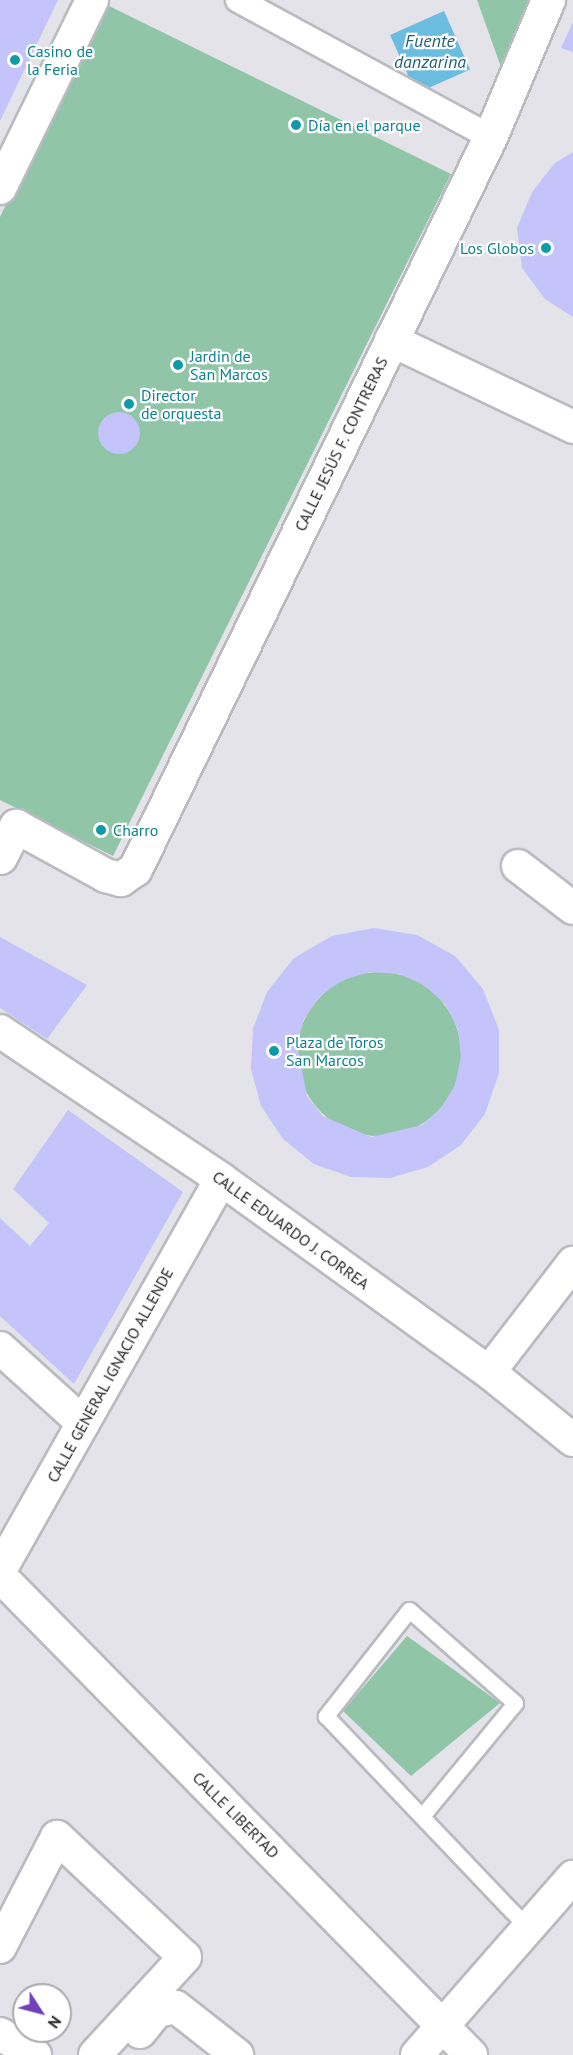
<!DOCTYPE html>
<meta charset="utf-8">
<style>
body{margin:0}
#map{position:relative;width:573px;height:2055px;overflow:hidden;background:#e3e3e9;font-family:"PT Sans",sans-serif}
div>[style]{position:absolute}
.green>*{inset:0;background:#90c5a7}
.round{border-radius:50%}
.water>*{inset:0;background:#6abddf;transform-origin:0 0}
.building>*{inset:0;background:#c4c4fa}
.roads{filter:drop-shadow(2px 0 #babac1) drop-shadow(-2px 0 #babac1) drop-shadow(0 2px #babac1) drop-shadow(0 -2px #babac1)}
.service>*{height:15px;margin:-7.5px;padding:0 7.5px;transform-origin:7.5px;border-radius:7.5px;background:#fff}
.pedestrian>*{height:24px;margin:-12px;padding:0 12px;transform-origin:12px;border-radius:12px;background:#fff}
.minor>*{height:32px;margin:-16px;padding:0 16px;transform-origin:16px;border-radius:16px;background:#fff}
.tertiary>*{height:33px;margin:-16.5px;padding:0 16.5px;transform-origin:16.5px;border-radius:16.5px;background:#fff}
.dots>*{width:16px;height:16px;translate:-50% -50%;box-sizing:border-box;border:3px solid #fff;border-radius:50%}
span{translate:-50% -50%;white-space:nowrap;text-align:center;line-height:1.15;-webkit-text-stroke:4.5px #fff;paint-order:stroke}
.culture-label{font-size:16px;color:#0d838f}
.left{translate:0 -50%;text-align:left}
.right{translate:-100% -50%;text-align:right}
.street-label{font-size:16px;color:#2a2a2d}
.water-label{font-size:18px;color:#1f5f77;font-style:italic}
.north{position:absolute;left:12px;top:1983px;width:60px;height:60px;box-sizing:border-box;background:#fff;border:2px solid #aaaaab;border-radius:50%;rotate:126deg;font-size:16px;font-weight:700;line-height:24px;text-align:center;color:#2a2a2d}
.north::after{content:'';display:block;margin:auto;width:21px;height:27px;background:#7241b9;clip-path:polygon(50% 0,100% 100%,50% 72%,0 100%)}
</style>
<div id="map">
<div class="green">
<i style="clip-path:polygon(477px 0,532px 0,501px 67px)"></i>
<i style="clip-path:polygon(105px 4px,451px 174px,113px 856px,0 800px,0 217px)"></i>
<i class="round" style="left:297px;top:972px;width:164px;height:164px"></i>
<i style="clip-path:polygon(407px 1636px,500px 1703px,411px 1776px,343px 1711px)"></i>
</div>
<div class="water">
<i style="left:444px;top:11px;width:64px;height:59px;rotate:66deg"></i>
</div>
<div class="building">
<i style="clip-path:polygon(0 0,58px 0,0 121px)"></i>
<i style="clip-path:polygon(573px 22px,573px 52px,561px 48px)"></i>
<i style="clip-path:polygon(573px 152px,573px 317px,545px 299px,522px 268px,517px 228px,532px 192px,555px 163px)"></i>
<i class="round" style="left:98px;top:412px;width:42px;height:42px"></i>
<i style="clip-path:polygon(evenodd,374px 928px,417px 935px,455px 956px,483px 989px,499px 1030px,499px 1073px,485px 1114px,461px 1145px,428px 1167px,390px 1178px,351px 1177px,314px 1164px,283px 1139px,261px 1106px,251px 1069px,253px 1029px,267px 992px,294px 958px,332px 936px,374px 928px,370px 972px,399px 974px,424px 985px,445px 1004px,458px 1029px,461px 1057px,455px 1085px,441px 1108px,422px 1125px,371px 1137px,323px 1116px,307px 1096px,297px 1045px,304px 1019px,320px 996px,343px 980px,370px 972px)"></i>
<i style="clip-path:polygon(0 937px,87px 985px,47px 1039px,0 1008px)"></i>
<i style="clip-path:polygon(68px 1110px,183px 1192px,74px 1384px,0 1316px,0 1218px,30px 1246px,49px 1223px,13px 1189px)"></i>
</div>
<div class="roads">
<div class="service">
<i style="left:422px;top:1816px;width:146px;rotate:-50.5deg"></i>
<i style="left:515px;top:1703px;width:141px;rotate:-138.7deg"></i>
<i style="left:409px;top:1610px;width:135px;rotate:128.1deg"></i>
<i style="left:326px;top:1716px;width:269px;rotate:46.4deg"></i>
<i style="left:512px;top:1911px;width:23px;rotate:47deg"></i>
</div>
<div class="pedestrian">
<i style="left:238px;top:0;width:287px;rotate:28.5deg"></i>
</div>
<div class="minor">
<i style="left:0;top:188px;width:209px;rotate:-63.9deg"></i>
<i style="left:391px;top:340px;width:202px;rotate:25.5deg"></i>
<i style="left:518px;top:866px;width:69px;rotate:37.4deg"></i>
<i style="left:0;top:1031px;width:266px;rotate:33.8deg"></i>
<i style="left:221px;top:1179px;width:330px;rotate:35.8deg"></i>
<i style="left:489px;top:1372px;width:108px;rotate:39deg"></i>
<i style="left:0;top:1348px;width:112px;rotate:42.1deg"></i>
<i style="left:489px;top:1372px;width:138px;rotate:-52.4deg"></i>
<i style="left:0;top:1570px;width:449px;rotate:-60.5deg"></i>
<i style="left:0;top:1576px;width:672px;rotate:45.48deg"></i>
<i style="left:0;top:1947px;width:124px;rotate:-62.6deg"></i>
<i style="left:57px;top:1837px;width:175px;rotate:43.2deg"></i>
<i style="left:185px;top:1957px;width:133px;rotate:132.6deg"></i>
<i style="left:140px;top:2032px;width:27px;rotate:-51deg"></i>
<i style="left:157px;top:2011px;width:19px;rotate:-12deg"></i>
<i style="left:176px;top:2007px;width:78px;rotate:38.2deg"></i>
<i style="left:0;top:2034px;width:41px;rotate:31deg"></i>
<i style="left:417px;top:2055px;width:237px;rotate:-48.8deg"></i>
</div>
<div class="tertiary">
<i style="left:0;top:857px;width:35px;rotate:-63deg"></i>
<i style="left:16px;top:826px;width:102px;rotate:28.8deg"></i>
<i style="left:105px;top:875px;width:16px;rotate:15deg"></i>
<i style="left:120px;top:879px;width:18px;rotate:-34deg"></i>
<i style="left:135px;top:869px;width:814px;rotate:-64.13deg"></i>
<i style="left:490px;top:137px;width:149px;rotate:-67.1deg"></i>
</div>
</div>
<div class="dots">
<i style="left:15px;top:60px;background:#0f9aa8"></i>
<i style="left:296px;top:125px;background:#0f9aa8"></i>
<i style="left:546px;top:248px;background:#0f9aa8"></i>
<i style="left:178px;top:365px;background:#0f9aa8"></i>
<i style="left:129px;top:404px;background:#0f9aa8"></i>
<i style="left:101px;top:830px;background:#0f9aa8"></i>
<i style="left:274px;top:1051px;background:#0f9aa8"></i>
</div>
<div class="culture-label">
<span class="left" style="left:27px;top:60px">Casino de<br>la Feria</span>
<span class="left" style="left:308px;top:125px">Día en el parque</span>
<span class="right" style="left:534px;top:248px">Los Globos</span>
<span class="left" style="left:190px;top:365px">Jardin de<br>San Marcos</span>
<span class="left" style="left:141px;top:404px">Director<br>de orquesta</span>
<span class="left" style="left:113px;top:830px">Charro</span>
<span class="left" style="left:286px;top:1051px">Plaza de Toros<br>San Marcos</span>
</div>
<div class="street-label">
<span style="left:341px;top:444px;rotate:-64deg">CALLE JESÚS F. CONTRERAS</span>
<span style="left:291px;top:1230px;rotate:36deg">CALLE EDUARDO J. CORREA</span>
<span style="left:110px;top:1375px;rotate:-61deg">CALLE GENERAL IGNACIO ALLENDE</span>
<span style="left:236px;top:1815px;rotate:45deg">CALLE LIBERTAD</span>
</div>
<div class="water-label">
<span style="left:430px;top:52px">Fuente<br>danzarina</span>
</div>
<div class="north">N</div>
</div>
